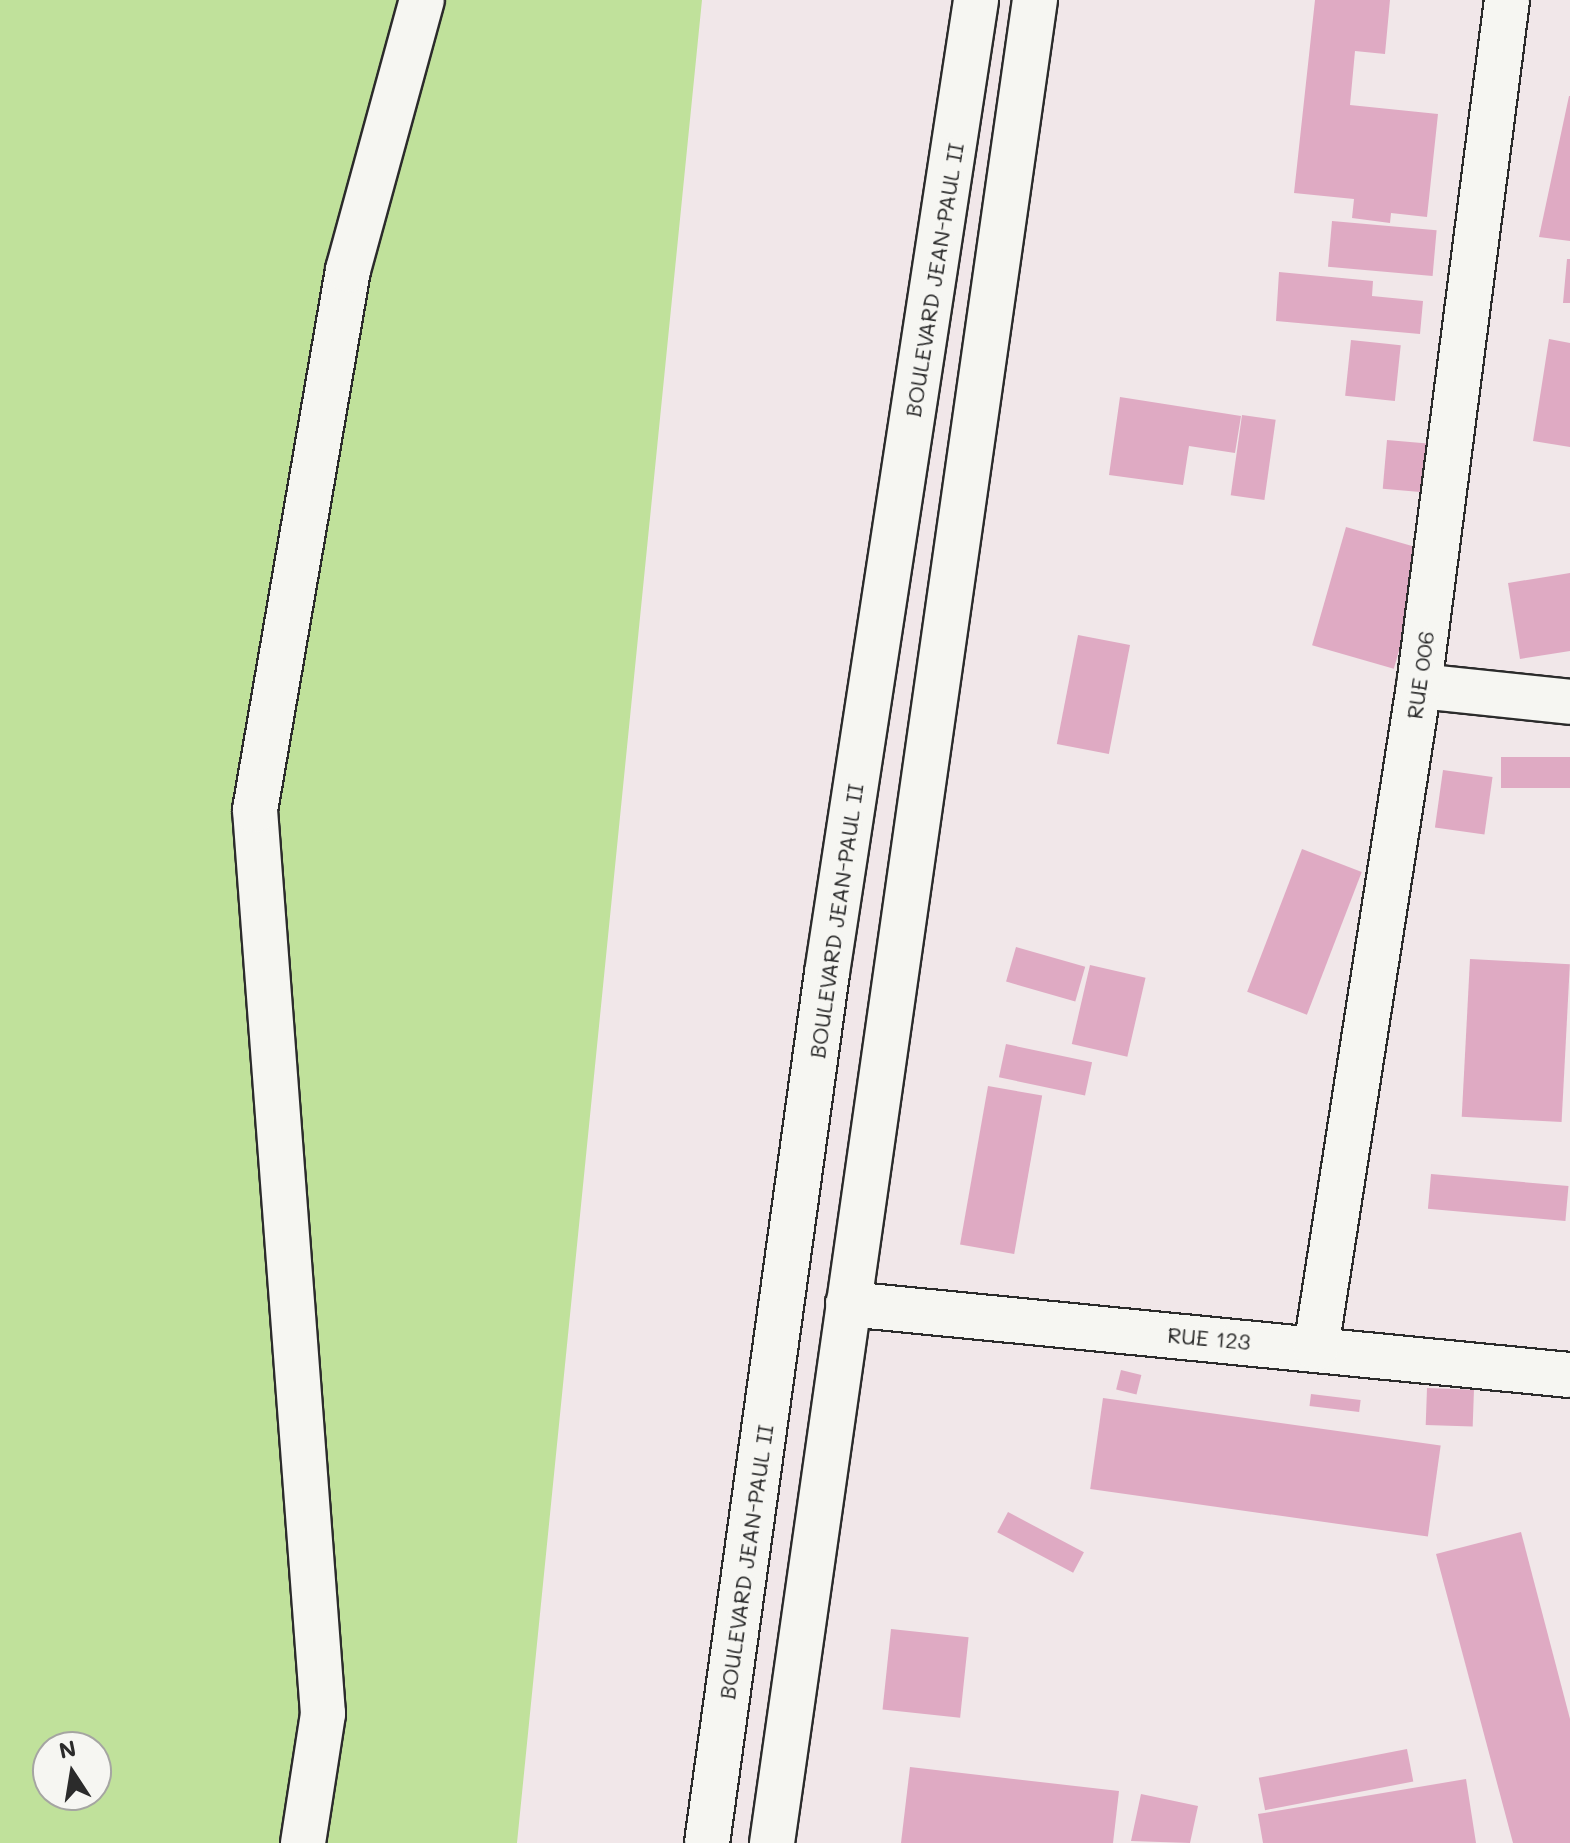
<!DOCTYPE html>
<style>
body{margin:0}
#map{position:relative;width:1570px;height:1843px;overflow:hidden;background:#f1e7e9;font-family:Mali,sans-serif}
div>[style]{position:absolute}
.green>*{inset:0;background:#c0e19b}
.building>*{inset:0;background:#dfaac3;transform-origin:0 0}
.roads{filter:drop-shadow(2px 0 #2b2b2b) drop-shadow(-2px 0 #2b2b2b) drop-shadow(0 2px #2b2b2b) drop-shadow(0 -2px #2b2b2b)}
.minor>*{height:44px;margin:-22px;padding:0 22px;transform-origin:22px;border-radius:22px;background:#f6f6f2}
.major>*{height:44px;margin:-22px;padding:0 22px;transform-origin:22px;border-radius:22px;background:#f6f6f2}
span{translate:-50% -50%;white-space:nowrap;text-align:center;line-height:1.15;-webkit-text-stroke:8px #f6f6f2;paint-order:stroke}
.street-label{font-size:22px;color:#2b2b2b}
.north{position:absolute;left:32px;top:1731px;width:80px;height:80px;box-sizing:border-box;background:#f6f6f2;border:2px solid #a5a5a2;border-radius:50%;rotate:348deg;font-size:22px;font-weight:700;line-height:32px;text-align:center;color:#2b2b2b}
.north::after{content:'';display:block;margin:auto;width:28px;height:36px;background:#2b2b2b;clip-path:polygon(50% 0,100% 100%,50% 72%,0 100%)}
</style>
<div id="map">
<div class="green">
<i style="clip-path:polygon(evenodd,0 0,702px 0,517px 1843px,0 1843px,0 0,48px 1747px,96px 1747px,96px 1795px,48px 1795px,48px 1747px)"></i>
</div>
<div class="building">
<i style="clip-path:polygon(1315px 0,1390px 0,1385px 54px,1355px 51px,1350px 105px,1438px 114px,1427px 217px,1391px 213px,1390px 223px,1352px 218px,1354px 199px,1294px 193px)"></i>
<i style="clip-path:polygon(1569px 96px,1570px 96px,1570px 241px,1539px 237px)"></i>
<i style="left:1332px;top:221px;width:105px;height:46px;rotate:5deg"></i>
<i style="clip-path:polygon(1567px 259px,1570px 259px,1570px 303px,1563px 303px)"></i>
<i style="clip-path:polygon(1279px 272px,1373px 281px,1372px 296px,1423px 301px,1420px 334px,1276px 321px)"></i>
<i style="clip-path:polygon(1549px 339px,1570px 343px,1570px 447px,1533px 441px)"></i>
<i style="left:1351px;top:340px;width:50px;height:56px;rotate:6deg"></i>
<i style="clip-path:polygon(1120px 397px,1241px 416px,1235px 453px,1189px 446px,1183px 485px,1109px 475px)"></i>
<i style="left:1242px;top:415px;width:34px;height:81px;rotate:8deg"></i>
<i style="left:1387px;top:440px;width:52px;height:49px;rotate:5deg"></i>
<i style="left:1346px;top:527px;width:85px;height:123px;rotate:16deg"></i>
<i style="clip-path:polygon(1570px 573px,1570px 651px,1520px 659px,1508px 583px)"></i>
<i style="left:1078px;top:635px;width:53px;height:111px;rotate:11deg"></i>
<i style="left:1501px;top:757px;width:69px;height:31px"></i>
<i style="left:1443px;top:770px;width:50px;height:58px;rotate:8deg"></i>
<i style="left:1302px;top:849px;width:64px;height:153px;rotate:21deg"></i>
<i style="left:1016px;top:947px;width:72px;height:36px;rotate:16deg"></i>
<i style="left:1470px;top:959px;width:100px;height:158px;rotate:3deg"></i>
<i style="left:1090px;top:965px;width:57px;height:81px;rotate:13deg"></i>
<i style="left:1006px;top:1044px;width:88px;height:34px;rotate:12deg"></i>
<i style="left:988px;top:1086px;width:55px;height:161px;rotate:10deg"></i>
<i style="left:1431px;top:1174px;width:138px;height:35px;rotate:5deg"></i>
<i style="left:1121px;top:1370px;width:21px;height:20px;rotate:14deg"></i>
<i style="left:1427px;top:1388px;width:47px;height:37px;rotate:2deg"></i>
<i style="left:1311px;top:1394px;width:50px;height:12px;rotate:7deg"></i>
<i style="left:1103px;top:1398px;width:341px;height:92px;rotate:8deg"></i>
<i style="left:1008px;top:1512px;width:86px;height:23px;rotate:28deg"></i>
<i style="clip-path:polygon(1521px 1532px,1570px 1719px,1570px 1843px,1513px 1843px,1436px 1554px)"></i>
<i style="left:891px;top:1629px;width:78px;height:81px;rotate:6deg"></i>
<i style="left:1407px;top:1749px;width:33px;height:151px;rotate:79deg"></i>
<i style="clip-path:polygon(910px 1767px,1119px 1791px,1113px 1843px,901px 1843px)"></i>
<i style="clip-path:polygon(1466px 1779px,1476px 1843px,1263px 1843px,1258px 1814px)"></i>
<i style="clip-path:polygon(1141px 1794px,1198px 1806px,1190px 1843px,1131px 1841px)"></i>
</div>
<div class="roads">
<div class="minor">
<i style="left:1419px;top:686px;width:152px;rotate:6deg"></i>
<i style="left:848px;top:1304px;width:725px;rotate:5.62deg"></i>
<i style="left:1316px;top:1348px;width:670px;rotate:-81.16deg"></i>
<i style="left:1419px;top:686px;width:692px;rotate:-82.69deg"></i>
<i style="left:303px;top:1843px;width:131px;rotate:-81.2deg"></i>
<i style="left:323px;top:1714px;width:907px;rotate:-94.3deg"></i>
<i style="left:255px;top:810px;width:548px;rotate:-80.23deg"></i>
<i style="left:348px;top:270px;width:280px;rotate:-74.7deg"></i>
</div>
<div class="major">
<i style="left:707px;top:1843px;width:878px;rotate:-82.15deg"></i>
<i style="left:827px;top:973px;width:984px;rotate:-81.29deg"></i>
<i style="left:772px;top:1843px;width:1862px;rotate:-81.88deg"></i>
</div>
</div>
<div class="street-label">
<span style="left:934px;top:280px;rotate:-81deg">BOULEVARD JEAN-PAUL II</span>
<span style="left:1420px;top:675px;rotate:-82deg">RUE 006</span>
<span style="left:836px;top:921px;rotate:-82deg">BOULEVARD JEAN-PAUL II</span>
<span style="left:1209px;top:1338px;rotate:5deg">RUE 123</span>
<span style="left:746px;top:1562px;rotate:-82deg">BOULEVARD JEAN-PAUL II</span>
</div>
<div class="north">N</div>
</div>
